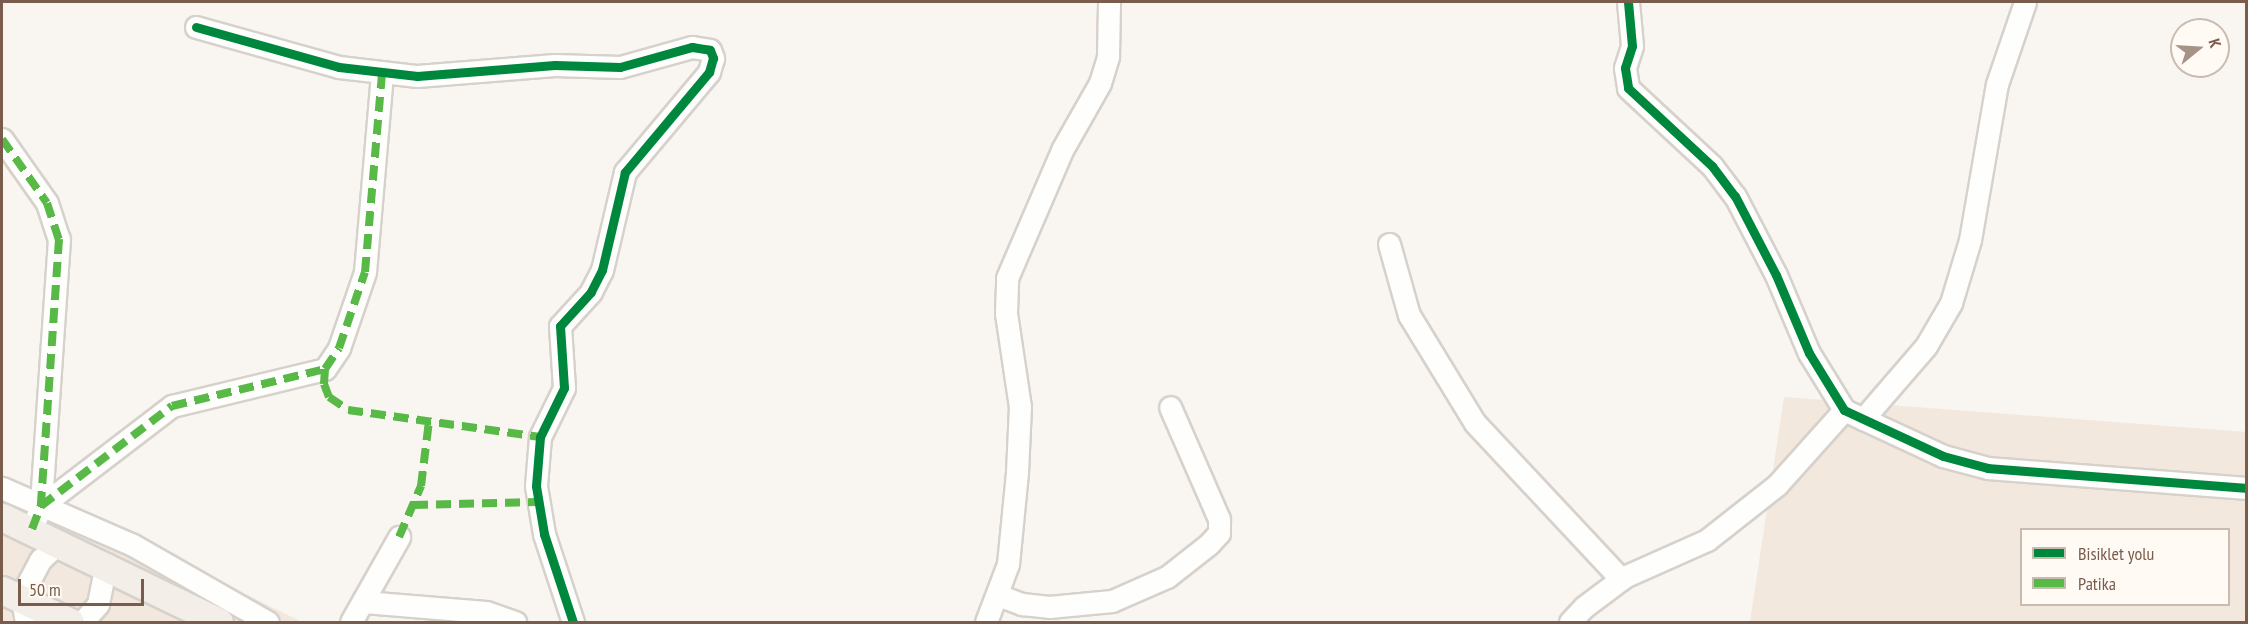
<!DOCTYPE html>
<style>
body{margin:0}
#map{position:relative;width:2248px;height:624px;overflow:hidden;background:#f9f5f0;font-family:"PT Sans Narrow",sans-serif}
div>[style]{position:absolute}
.residential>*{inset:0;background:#f2e8de}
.roads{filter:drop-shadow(2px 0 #d7d1cb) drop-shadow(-2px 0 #d7d1cb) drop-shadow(0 2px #d7d1cb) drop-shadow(0 -2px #d7d1cb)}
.minor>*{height:21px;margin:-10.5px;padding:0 10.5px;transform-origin:10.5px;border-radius:10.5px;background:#fefefd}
.major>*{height:27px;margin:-13.5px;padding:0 13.5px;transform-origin:13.5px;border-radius:13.5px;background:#f3eee8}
.quiet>*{height:8px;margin-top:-4px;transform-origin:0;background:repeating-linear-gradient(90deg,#58b947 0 15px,transparent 0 23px)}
.cycleway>*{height:9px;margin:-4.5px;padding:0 4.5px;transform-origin:4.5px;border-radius:4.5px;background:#00873e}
span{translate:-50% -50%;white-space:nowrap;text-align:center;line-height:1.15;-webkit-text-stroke:4.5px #fffaf3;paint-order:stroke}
.frame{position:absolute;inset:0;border:3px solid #7a5c4d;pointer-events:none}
.legend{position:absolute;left:2020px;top:528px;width:210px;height:78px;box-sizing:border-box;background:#fffaf3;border:2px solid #cabbb1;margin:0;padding:8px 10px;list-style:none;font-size:18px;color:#7a5c4d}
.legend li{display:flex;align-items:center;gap:12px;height:30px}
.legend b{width:30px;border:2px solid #cabbb1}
.north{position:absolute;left:2170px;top:18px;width:60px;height:60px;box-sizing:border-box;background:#fffaf3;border:2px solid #cabbb1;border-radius:50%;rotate:72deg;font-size:16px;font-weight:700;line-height:24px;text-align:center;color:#7a5c4d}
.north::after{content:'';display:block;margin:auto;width:21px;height:27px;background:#a69286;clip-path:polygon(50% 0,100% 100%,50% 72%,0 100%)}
.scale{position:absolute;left:18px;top:579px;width:126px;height:27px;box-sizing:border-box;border:3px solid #7a5c4d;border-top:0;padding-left:8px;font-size:18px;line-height:21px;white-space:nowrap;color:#7a5c4d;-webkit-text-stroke:4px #fffaf3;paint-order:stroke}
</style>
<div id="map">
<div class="residential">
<i style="clip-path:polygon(evenodd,1784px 397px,2246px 432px,2246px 622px,1750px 622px,1784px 397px,2022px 530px,2228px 530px,2228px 604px,2022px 604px,2022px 530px)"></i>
<i style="clip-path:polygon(2px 474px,302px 622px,2px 622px)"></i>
</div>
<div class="roads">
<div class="minor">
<i style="left:1628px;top:2px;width:44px;rotate:84.8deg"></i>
<i style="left:1632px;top:46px;width:23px;rotate:108deg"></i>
<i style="left:1625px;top:68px;width:20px;rotate:81deg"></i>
<i style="left:1628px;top:88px;width:115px;rotate:42.9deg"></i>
<i style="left:1712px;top:166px;width:38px;rotate:53deg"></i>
<i style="left:1735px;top:196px;width:89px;rotate:62.6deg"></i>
<i style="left:1776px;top:275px;width:85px;rotate:67.1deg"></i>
<i style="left:1809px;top:353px;width:67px;rotate:58.4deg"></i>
<i style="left:1844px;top:410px;width:109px;rotate:24.9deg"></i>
<i style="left:1943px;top:456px;width:47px;rotate:14.9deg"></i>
<i style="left:1988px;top:468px;width:259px;rotate:4.4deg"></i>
<i style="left:196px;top:27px;width:148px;rotate:15.6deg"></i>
<i style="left:339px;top:67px;width:79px;rotate:6.6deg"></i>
<i style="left:417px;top:76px;width:138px;rotate:-4.6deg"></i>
<i style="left:555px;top:65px;width:65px;rotate:1.8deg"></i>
<i style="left:620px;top:67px;width:75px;rotate:-15.5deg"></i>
<i style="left:692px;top:47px;width:18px;rotate:9deg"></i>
<i style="left:710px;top:50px;width:9px;rotate:69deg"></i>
<i style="left:713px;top:58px;width:15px;rotate:106deg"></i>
<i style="left:709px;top:72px;width:131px;rotate:130deg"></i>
<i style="left:625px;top:172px;width:101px;rotate:103.2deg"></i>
<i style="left:602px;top:270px;width:25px;rotate:117deg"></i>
<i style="left:591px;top:292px;width:46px;rotate:132.4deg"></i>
<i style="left:560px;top:326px;width:62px;rotate:86.3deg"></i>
<i style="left:564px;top:388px;width:55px;rotate:116.1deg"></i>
<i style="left:540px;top:437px;width:49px;rotate:94.7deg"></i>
<i style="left:536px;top:486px;width:49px;rotate:80.5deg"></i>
<i style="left:544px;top:534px;width:93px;rotate:71.8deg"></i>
<i style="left:2px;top:139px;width:78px;rotate:54.9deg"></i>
<i style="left:47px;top:203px;width:38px;rotate:72deg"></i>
<i style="left:59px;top:239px;width:268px;rotate:93.9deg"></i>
<i style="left:1389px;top:244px;width:74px;rotate:74.3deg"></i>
<i style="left:1409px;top:315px;width:127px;rotate:58.6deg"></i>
<i style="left:1475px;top:423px;width:214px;rotate:46.9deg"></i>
<i style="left:1863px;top:419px;width:96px;rotate:-49.2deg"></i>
<i style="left:1926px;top:346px;width:50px;rotate:-59.8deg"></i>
<i style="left:1951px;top:303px;width:66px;rotate:-73.2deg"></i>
<i style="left:1970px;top:240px;width:158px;rotate:-80.2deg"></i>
<i style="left:1997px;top:84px;width:87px;rotate:-71.1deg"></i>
<i style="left:2px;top:488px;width:143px;rotate:23.5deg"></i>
<i style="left:133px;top:545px;width:155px;rotate:29.7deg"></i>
<i style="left:32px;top:529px;width:25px;rotate:-69deg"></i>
<i style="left:41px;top:506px;width:165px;rotate:-37.4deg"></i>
<i style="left:172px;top:406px;width:157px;rotate:-13.6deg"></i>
<i style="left:325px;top:369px;width:25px;rotate:-56deg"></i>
<i style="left:339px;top:348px;width:80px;rotate:-71.1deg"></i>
<i style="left:365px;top:272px;width:199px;rotate:-85.1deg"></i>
<i style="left:998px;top:595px;width:26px;rotate:21deg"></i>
<i style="left:1022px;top:604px;width:27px;rotate:6deg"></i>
<i style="left:1049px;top:607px;width:63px;rotate:-5.4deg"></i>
<i style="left:1112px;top:601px;width:60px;rotate:-23.6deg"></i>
<i style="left:1167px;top:577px;width:53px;rotate:-38.2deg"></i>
<i style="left:1209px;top:544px;width:15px;rotate:-48deg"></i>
<i style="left:1219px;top:533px;width:14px;rotate:-90deg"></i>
<i style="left:1219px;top:519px;width:122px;rotate:-113.6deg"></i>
<i style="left:364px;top:602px;width:122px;rotate:4.7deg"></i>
<i style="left:486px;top:612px;width:31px;rotate:19deg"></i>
<i style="left:26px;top:622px;width:22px;rotate:-100deg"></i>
<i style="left:22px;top:600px;width:18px;rotate:-71deg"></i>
<i style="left:28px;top:583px;width:26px;rotate:-62deg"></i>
<i style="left:40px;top:560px;width:26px;rotate:-43deg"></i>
<i style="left:82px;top:622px;width:24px;rotate:-48deg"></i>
<i style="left:98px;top:604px;width:41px;rotate:-78.7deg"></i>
<i style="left:351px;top:622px;width:98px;rotate:-60.5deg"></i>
<i style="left:986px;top:622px;width:62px;rotate:-69.2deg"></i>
<i style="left:1008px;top:564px;width:92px;rotate:-84.4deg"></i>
<i style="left:1017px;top:472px;width:65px;rotate:-87.4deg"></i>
<i style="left:1020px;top:407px;width:95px;rotate:-98.5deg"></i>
<i style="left:1006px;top:313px;width:35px;rotate:-88deg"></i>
<i style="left:1007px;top:278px;width:139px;rotate:-66.7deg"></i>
<i style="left:1062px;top:150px;width:77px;rotate:-60.4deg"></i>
<i style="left:1100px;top:83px;width:28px;rotate:-73deg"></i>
<i style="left:1108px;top:56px;width:54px;rotate:-88.9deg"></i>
<i style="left:1570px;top:622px;width:21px;rotate:-47deg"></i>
<i style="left:1584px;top:607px;width:50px;rotate:-36.9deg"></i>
<i style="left:1624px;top:577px;width:91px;rotate:-24deg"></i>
<i style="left:1707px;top:540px;width:89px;rotate:-38.2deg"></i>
<i style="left:1777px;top:485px;width:101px;rotate:-48.2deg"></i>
</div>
<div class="major">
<i style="left:2px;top:517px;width:241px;rotate:25.8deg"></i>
<i style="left:2px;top:590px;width:75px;rotate:25.2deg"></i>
</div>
</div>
<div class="quiet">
<i style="left:2px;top:139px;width:78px;rotate:54.9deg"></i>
<i style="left:47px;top:203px;width:38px;rotate:72deg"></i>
<i style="left:59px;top:239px;width:268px;rotate:93.9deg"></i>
<i style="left:325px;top:369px;width:15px;rotate:94deg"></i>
<i style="left:324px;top:384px;width:14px;rotate:69deg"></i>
<i style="left:329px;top:397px;width:23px;rotate:34deg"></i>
<i style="left:348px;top:410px;width:194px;rotate:8deg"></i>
<i style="left:413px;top:505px;width:124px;rotate:-1.4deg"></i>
<i style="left:32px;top:529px;width:25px;rotate:-69deg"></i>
<i style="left:41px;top:506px;width:165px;rotate:-37.4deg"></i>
<i style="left:172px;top:406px;width:157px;rotate:-13.6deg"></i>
<i style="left:325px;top:369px;width:25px;rotate:-56deg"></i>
<i style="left:339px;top:348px;width:80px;rotate:-71.1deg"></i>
<i style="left:365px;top:272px;width:199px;rotate:-85.1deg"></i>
<i style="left:399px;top:537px;width:56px;rotate:-66.7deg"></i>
<i style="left:421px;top:486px;width:65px;rotate:-83deg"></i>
</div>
<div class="cycleway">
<i style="left:1628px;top:2px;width:44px;rotate:84.8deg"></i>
<i style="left:1632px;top:46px;width:23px;rotate:108deg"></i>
<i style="left:1625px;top:68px;width:20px;rotate:81deg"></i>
<i style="left:1628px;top:88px;width:115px;rotate:42.9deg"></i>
<i style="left:1712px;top:166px;width:38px;rotate:53deg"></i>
<i style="left:1735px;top:196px;width:89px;rotate:62.6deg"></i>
<i style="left:1776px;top:275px;width:85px;rotate:67.1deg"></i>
<i style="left:1809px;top:353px;width:67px;rotate:58.4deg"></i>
<i style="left:1844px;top:410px;width:109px;rotate:24.9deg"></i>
<i style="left:1943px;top:456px;width:47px;rotate:14.9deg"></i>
<i style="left:1988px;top:468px;width:259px;rotate:4.4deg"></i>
<i style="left:196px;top:27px;width:148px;rotate:15.6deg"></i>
<i style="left:339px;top:67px;width:79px;rotate:6.6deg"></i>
<i style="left:417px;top:76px;width:138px;rotate:-4.6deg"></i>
<i style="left:555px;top:65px;width:65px;rotate:1.8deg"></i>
<i style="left:620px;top:67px;width:75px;rotate:-15.5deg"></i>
<i style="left:692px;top:47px;width:18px;rotate:9deg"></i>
<i style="left:710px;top:50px;width:9px;rotate:69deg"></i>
<i style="left:713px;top:58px;width:15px;rotate:106deg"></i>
<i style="left:709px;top:72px;width:131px;rotate:130deg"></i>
<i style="left:625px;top:172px;width:101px;rotate:103.2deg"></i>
<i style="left:602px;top:270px;width:25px;rotate:117deg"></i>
<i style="left:591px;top:292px;width:46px;rotate:132.4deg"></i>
<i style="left:560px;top:326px;width:62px;rotate:86.3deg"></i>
<i style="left:564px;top:388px;width:55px;rotate:116.1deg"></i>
<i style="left:540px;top:437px;width:49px;rotate:94.7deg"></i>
<i style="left:536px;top:486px;width:49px;rotate:80.5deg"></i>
<i style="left:544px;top:534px;width:93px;rotate:71.8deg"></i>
</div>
<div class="frame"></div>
<ul class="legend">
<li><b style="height:8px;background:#00873e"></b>Bisiklet yolu</li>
<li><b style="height:8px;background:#58b947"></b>Patika</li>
</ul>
<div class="north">K</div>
<div class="scale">50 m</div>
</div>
